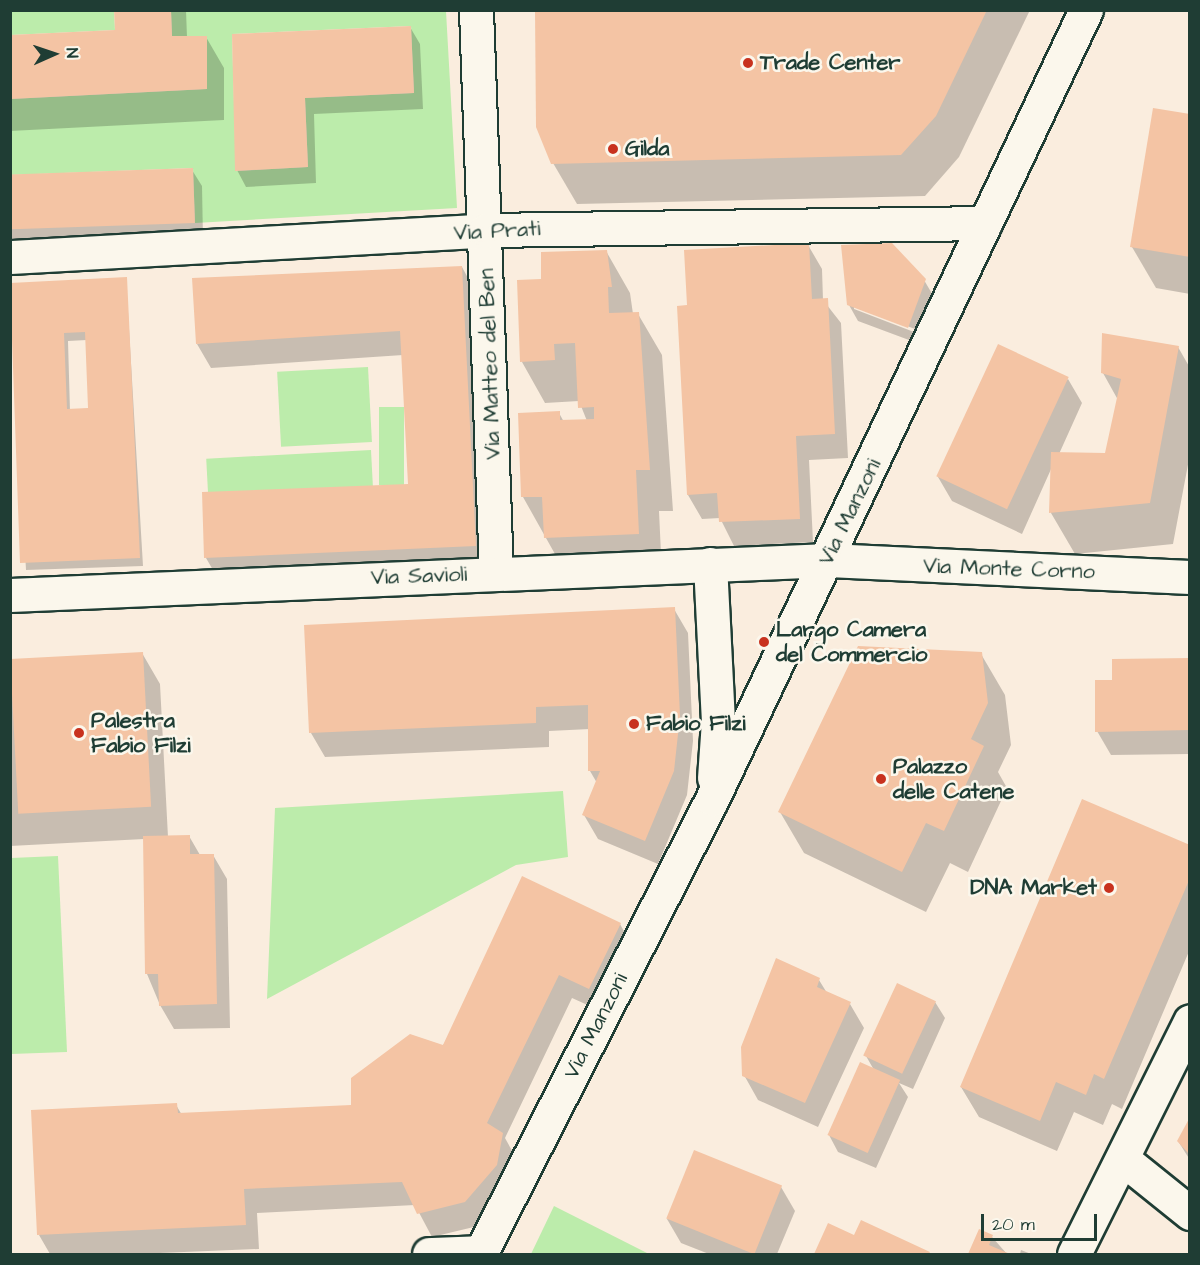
<!DOCTYPE html>
<style>
body{margin:0}
#map{position:relative;width:1200px;height:1265px;overflow:hidden;background:#faedde;font-family:"Architects Daughter",sans-serif}
div>[style]{position:absolute}
.green>*{inset:0;background:#bcecab;transform-origin:0 0}
.shadow>*{inset:0;background:#0003}
.building>*{inset:0;background:#f4c4a4;transform-origin:0 0}
.roads{filter:drop-shadow(2px 0 #1f3d34) drop-shadow(-2px 0 #1f3d34) drop-shadow(0 2px #1f3d34) drop-shadow(0 -2px #1f3d34)}
.minor>*{height:33px;margin:-16.5px;padding:0 16.5px;transform-origin:16.5px;border-radius:16.5px;background:#fbf7ec}
.dots>*{width:16px;height:16px;translate:-50% -50%;box-sizing:border-box;border:3px solid #fbf7ec;border-radius:50%}
span{translate:-50% -50%;white-space:nowrap;text-align:center;line-height:1.15;-webkit-text-stroke:5px #fbf7ec;paint-order:stroke}
.poi-label{font-size:22px;color:#1f3d34;font-weight:700}
.left{translate:0 -50%;text-align:left}
.right{translate:-100% -50%;text-align:right}
.street-label{font-size:22px;color:#1f3d34}
.frame{position:absolute;inset:0;border:12px solid #1f3d34;pointer-events:none}
.north{position:absolute;left:24px;top:24px;width:60px;height:60px;-webkit-text-stroke:4px #fbf7ec;paint-order:stroke;rotate:87deg;font-size:16px;font-weight:700;line-height:24px;text-align:center;color:#1f3d34}
.north::after{content:'';display:block;margin:auto;width:21px;height:27px;background:#1f3d34;clip-path:polygon(50% 0,100% 100%,50% 72%,0 100%)}
.scale{position:absolute;left:981px;top:1214px;width:116px;height:27px;box-sizing:border-box;border:3px solid #1f3d34;border-top:0;padding-left:8px;font-size:18px;line-height:21px;white-space:nowrap;color:#1f3d34;-webkit-text-stroke:4px #fbf7ec;paint-order:stroke}
</style>
<div id="map">
<div class="green">
<i style="clip-path:polygon(11px 11px,114px 11px,115px 30px,11px 35px)"></i>
<i style="clip-path:polygon(evenodd,171px 11px,446px 11px,457px 208px,195px 223px,193px 168px,11px 175px,11px 99px,207px 89px,207px 36px,172px 36px,171px 11px,411px 26px,414px 93px,305px 98px,308px 167px,236px 171px,232px 34px,411px 26px)"></i>
<i style="left:368px;top:367px;width:75px;height:91px;rotate:87deg"></i>
<i style="left:379px;top:407px;width:25px;height:78px"></i>
<i style="left:371px;top:450px;width:36px;height:165px;rotate:87deg"></i>
<i style="clip-path:polygon(563px 791px,568px 857px,516px 865px,267px 999px,275px 808px)"></i>
<i style="clip-path:polygon(58px 856px,67px 1052px,11px 1054px,11px 858px)"></i>
<i style="clip-path:polygon(554px 1206px,649px 1254px,531px 1254px)"></i>
</div>
<div class="shadow">
<i style="clip-path:polygon(116px 10px,186px 10px,187px 37px,206px 37px,224px 68px,224px 120px,10px 131px,10px 36px,117px 31px)"></i>
<i style="clip-path:polygon(535px 10px,1030px 10px,959px 157px,925px 196px,577px 204px,553px 163px)"></i>
<i style="clip-path:polygon(410px 27px,420px 44px,423px 109px,314px 114px,316px 183px,246px 187px,237px 170px,234px 35px)"></i>
<i style="clip-path:polygon(1190px 115px,1190px 294px,1156px 288px,1132px 247px)"></i>
<i style="clip-path:polygon(192px 170px,202px 186px,203px 239px,10px 248px,10px 176px)"></i>
<i style="clip-path:polygon(808px 245px,822px 269px,823px 300px,841px 323px,848px 458px,809px 460px,813px 542px,734px 546px,720px 518px,702px 519px,688px 495px,689px 307px)"></i>
<i style="clip-path:polygon(606px 251px,630px 293px,633px 314px,638px 314px,662px 355px,673px 511px,659px 511px,662px 575px,569px 579px,523px 497px,520px 414px,559px 413px,564px 422px,587px 421px,579px 401px,545px 403px,522px 362px,543px 280px)"></i>
<i style="clip-path:polygon(462px 267px,475px 291px,489px 570px,220px 582px,206px 558px,203px 494px,409px 485px,403px 355px,211px 368px,197px 344px)"></i>
<i style="clip-path:polygon(evenodd,126px 278px,143px 566px,26px 570px,10px 284px,126px 278px,87px 340px,90px 409px,70px 411px,68px 341px,87px 340px)"></i>
<i style="clip-path:polygon(evenodd,924px 280px,934px 297px,917px 343px,858px 321px,849px 305px,924px 280px,854px 306px,915px 329px,914px 332px,854px 309px,854px 306px)"></i>
<i style="clip-path:polygon(1178px 347px,1190px 368px,1190px 454px,1173px 544px,1075px 554px,1051px 513px,1052px 467px,1022px 534px,952px 501px,938px 477px,1068px 379px,1082px 403px,1059px 454px,1106px 454px,1118px 400px,1103px 373px)"></i>
<i style="clip-path:polygon(674px 609px,688px 633px,693px 741px,687px 795px,658px 864px,598px 839px,584px 815px,597px 783px,590px 771px,590px 729px,549px 731px,549px 747px,325px 757px,311px 733px,306px 626px)"></i>
<i style="clip-path:polygon(142px 653px,160px 684px,168px 837px,189px 836px,200px 855px,213px 855px,227px 879px,230px 1028px,174px 1029px,160px 1005px,147px 974px,144px 839px,10px 846px,10px 660px)"></i>
<i style="clip-path:polygon(981px 654px,1005px 695px,1011px 745px,998px 772px,1007px 788px,968px 872px,950px 863px,926px 912px,804px 853px,780px 812px)"></i>
<i style="clip-path:polygon(1190px 660px,1190px 754px,1111px 755px,1097px 731px,1114px 681px)"></i>
<i style="clip-path:polygon(1190px 847px,1190px 949px,1122px 1109px,1112px 1104px,1103px 1125px,1074px 1112px,1057px 1151px,979px 1117px,961px 1087px)"></i>
<i style="clip-path:polygon(620px 924px,633px 948px,603px 1012px,572px 998px,505px 1138px,516px 1158px,478px 1226px,432px 1237px,415px 1205px,257px 1213px,259px 1249px,136px 1254px,50px 1254px,39px 1235px,176px 1105px,182px 1115px,352px 1107px)"></i>
<i style="clip-path:polygon(819px 980px,827px 993px,850px 1004px,864px 1028px,818px 1127px,758px 1100px,744px 1075px)"></i>
<i style="clip-path:polygon(935px 1002px,945px 1018px,913px 1089px,899px 1083px,908px 1097px,876px 1168px,838px 1152px,829px 1135px,874px 1070px,866px 1056px)"></i>
<i style="clip-path:polygon(1190px 1120px,1190px 1160px,1178px 1141px)"></i>
<i style="clip-path:polygon(781px 1187px,795px 1211px,777px 1254px,709px 1254px,681px 1243px,667px 1219px)"></i>
<i style="clip-path:polygon(829px 1225px,855px 1237px,930px 1254px,816px 1254px)"></i>
<i style="clip-path:polygon(980px 1231px,992px 1237px,1007px 1254px,969px 1254px)"></i>
<i style="clip-path:polygon(1021px 1250px,1031px 1254px,1020px 1254px)"></i>
</div>
<div class="building">
<i style="clip-path:polygon(114px 10px,171px 10px,172px 36px,207px 36px,207px 89px,10px 99px,10px 35px,115px 30px)"></i>
<i style="clip-path:polygon(535px 10px,987px 10px,936px 116px,901px 155px,551px 164px,536px 127px)"></i>
<i style="clip-path:polygon(411px 26px,414px 93px,305px 98px,308px 167px,235px 171px,232px 34px)"></i>
<i style="clip-path:polygon(1153px 108px,1190px 114px,1190px 257px,1130px 247px)"></i>
<i style="left:193px;top:168px;width:55px;height:183px;rotate:88deg"></i>
<i style="clip-path:polygon(809px 243px,812px 299px,828px 298px,835px 434px,796px 436px,800px 519px,719px 522px,717px 493px,687px 495px,677px 306px,687px 305px,684px 250px)"></i>
<i style="clip-path:polygon(892px 243px,926px 279px,908px 328px,847px 305px,841px 245px)"></i>
<i style="clip-path:polygon(607px 250px,612px 287px,608px 287px,609px 313px,639px 312px,650px 470px,636px 470px,639px 534px,544px 538px,542px 497px,521px 497px,518px 413px,560px 411px,560px 420px,594px 419px,594px 407px,578px 408px,575px 343px,554px 344px,555px 360px,520px 362px,517px 280px,541px 279px,541px 252px)"></i>
<i style="clip-path:polygon(462px 266px,476px 546px,204px 558px,202px 492px,408px 484px,400px 331px,196px 344px,192px 278px)"></i>
<i style="clip-path:polygon(evenodd,127px 277px,140px 558px,20px 563px,10px 283px,127px 277px,85px 332px,88px 408px,67px 409px,64px 333px,85px 332px)"></i>
<i style="clip-path:polygon(1102px 333px,1179px 346px,1150px 503px,1049px 513px,1051px 452px,1105px 453px,1121px 379px,1101px 373px)"></i>
<i style="left:998px;top:344px;width:78px;height:146px;rotate:25deg"></i>
<i style="clip-path:polygon(675px 607px,680px 716px,674px 771px,645px 841px,582px 815px,600px 771px,588px 771px,588px 705px,536px 707px,536px 723px,309px 733px,304px 625px)"></i>
<i style="clip-path:polygon(858px 646px,982px 652px,988px 703px,971px 739px,984px 746px,944px 831px,926px 823px,902px 872px,778px 812px)"></i>
<i style="left:143px;top:652px;width:155px;height:133px;rotate:87deg"></i>
<i style="clip-path:polygon(1190px 658px,1190px 730px,1095px 732px,1095px 680px,1112px 680px,1112px 659px)"></i>
<i style="clip-path:polygon(1082px 799px,1190px 845px,1190px 878px,1104px 1079px,1094px 1074px,1086px 1095px,1056px 1082px,1040px 1121px,960px 1087px)"></i>
<i style="clip-path:polygon(190px 835px,190px 854px,214px 854px,217px 1004px,159px 1006px,158px 974px,145px 974px,143px 836px)"></i>
<i style="clip-path:polygon(522px 876px,621px 923px,589px 989px,559px 975px,487px 1123px,503px 1133px,497px 1165px,465px 1202px,417px 1214px,402px 1182px,244px 1189px,246px 1225px,37px 1235px,31px 1110px,177px 1103px,178px 1113px,351px 1105px,351px 1078px,410px 1034px,443px 1045px)"></i>
<i style="clip-path:polygon(776px 958px,820px 978px,817px 987px,851px 1002px,805px 1103px,742px 1076px,741px 1047px)"></i>
<i style="left:897px;top:983px;width:43px;height:80px;rotate:25deg"></i>
<i style="left:860px;top:1062px;width:44px;height:80px;rotate:24deg"></i>
<i style="clip-path:polygon(1190px 1117px,1190px 1155px,1177px 1141px)"></i>
<i style="left:694px;top:1150px;width:95px;height:74px;rotate:22deg"></i>
<i style="clip-path:polygon(861px 1220px,930px 1252px,929px 1254px,814px 1254px,828px 1223px,854px 1235px)"></i>
<i style="clip-path:polygon(979px 1229px,993px 1235px,989px 1245px,1010px 1254px,968px 1254px)"></i>
</div>
<div class="roads">
<div class="minor">
<i style="left:476px;top:10px;width:563px;rotate:87.97deg"></i>
<i style="left:10px;top:257px;width:477px;rotate:-3.2deg"></i>
<i style="left:486px;top:230px;width:499px;rotate:-0.8deg"></i>
<i style="left:710px;top:564px;width:157px;rotate:87.1deg"></i>
<i style="left:718px;top:721px;width:57px;rotate:94deg"></i>
<i style="left:10px;top:595px;width:819px;rotate:-2.45deg"></i>
<i style="left:828px;top:560px;width:362px;rotate:2.7deg"></i>
<i style="left:1124px;top:1160px;width:85px;rotate:38.8deg"></i>
<i style="left:429px;top:1254px;width:52px;rotate:-2.2deg"></i>
<i style="left:480px;top:1254px;width:511px;rotate:-62.98deg"></i>
<i style="left:712px;top:799px;width:873px;rotate:-64.64deg"></i>
<i style="left:1074px;top:1254px;width:260px;rotate:-63.5deg"></i>
</div>
</div>
<div class="dots">
<i style="left:748px;top:63px;background:#c8321e"></i>
<i style="left:613px;top:149px;background:#c8321e"></i>
<i style="left:764px;top:642px;background:#c8321e"></i>
<i style="left:634px;top:724px;background:#c8321e"></i>
<i style="left:79px;top:733px;background:#c8321e"></i>
<i style="left:881px;top:779px;background:#c8321e"></i>
<i style="left:1109px;top:888px;background:#c8321e"></i>
</div>
<div class="poi-label">
<span class="left" style="left:760px;top:63px">Trade Center</span>
<span class="left" style="left:625px;top:149px">Gilda</span>
<span class="left" style="left:776px;top:642px">Largo Camera<br>del Commercio</span>
<span class="left" style="left:91px;top:733px">Palestra<br>Fabio Filzi</span>
<span class="left" style="left:646px;top:724px">Fabio Filzi</span>
<span class="left" style="left:893px;top:779px">Palazzo<br>delle Catene</span>
<span class="right" style="left:1097px;top:888px">DNA Market</span>
</div>
<div class="street-label">
<span style="left:497px;top:231px;rotate:-3deg">Via Prati</span>
<span style="left:490px;top:364px;rotate:-92deg">Via Matteo del Ben</span>
<span style="left:850px;top:512px;rotate:-64deg">Via Manzoni</span>
<span style="left:1009px;top:569px;rotate:2deg">Via Monte Corno</span>
<span style="left:419px;top:576px;rotate:-2deg">Via Savioli</span>
<span style="left:596px;top:1026px;rotate:-63deg">Via Manzoni</span>
</div>
<div class="frame"></div>
<div class="north">N</div>
<div class="scale">20 m</div>
</div>
